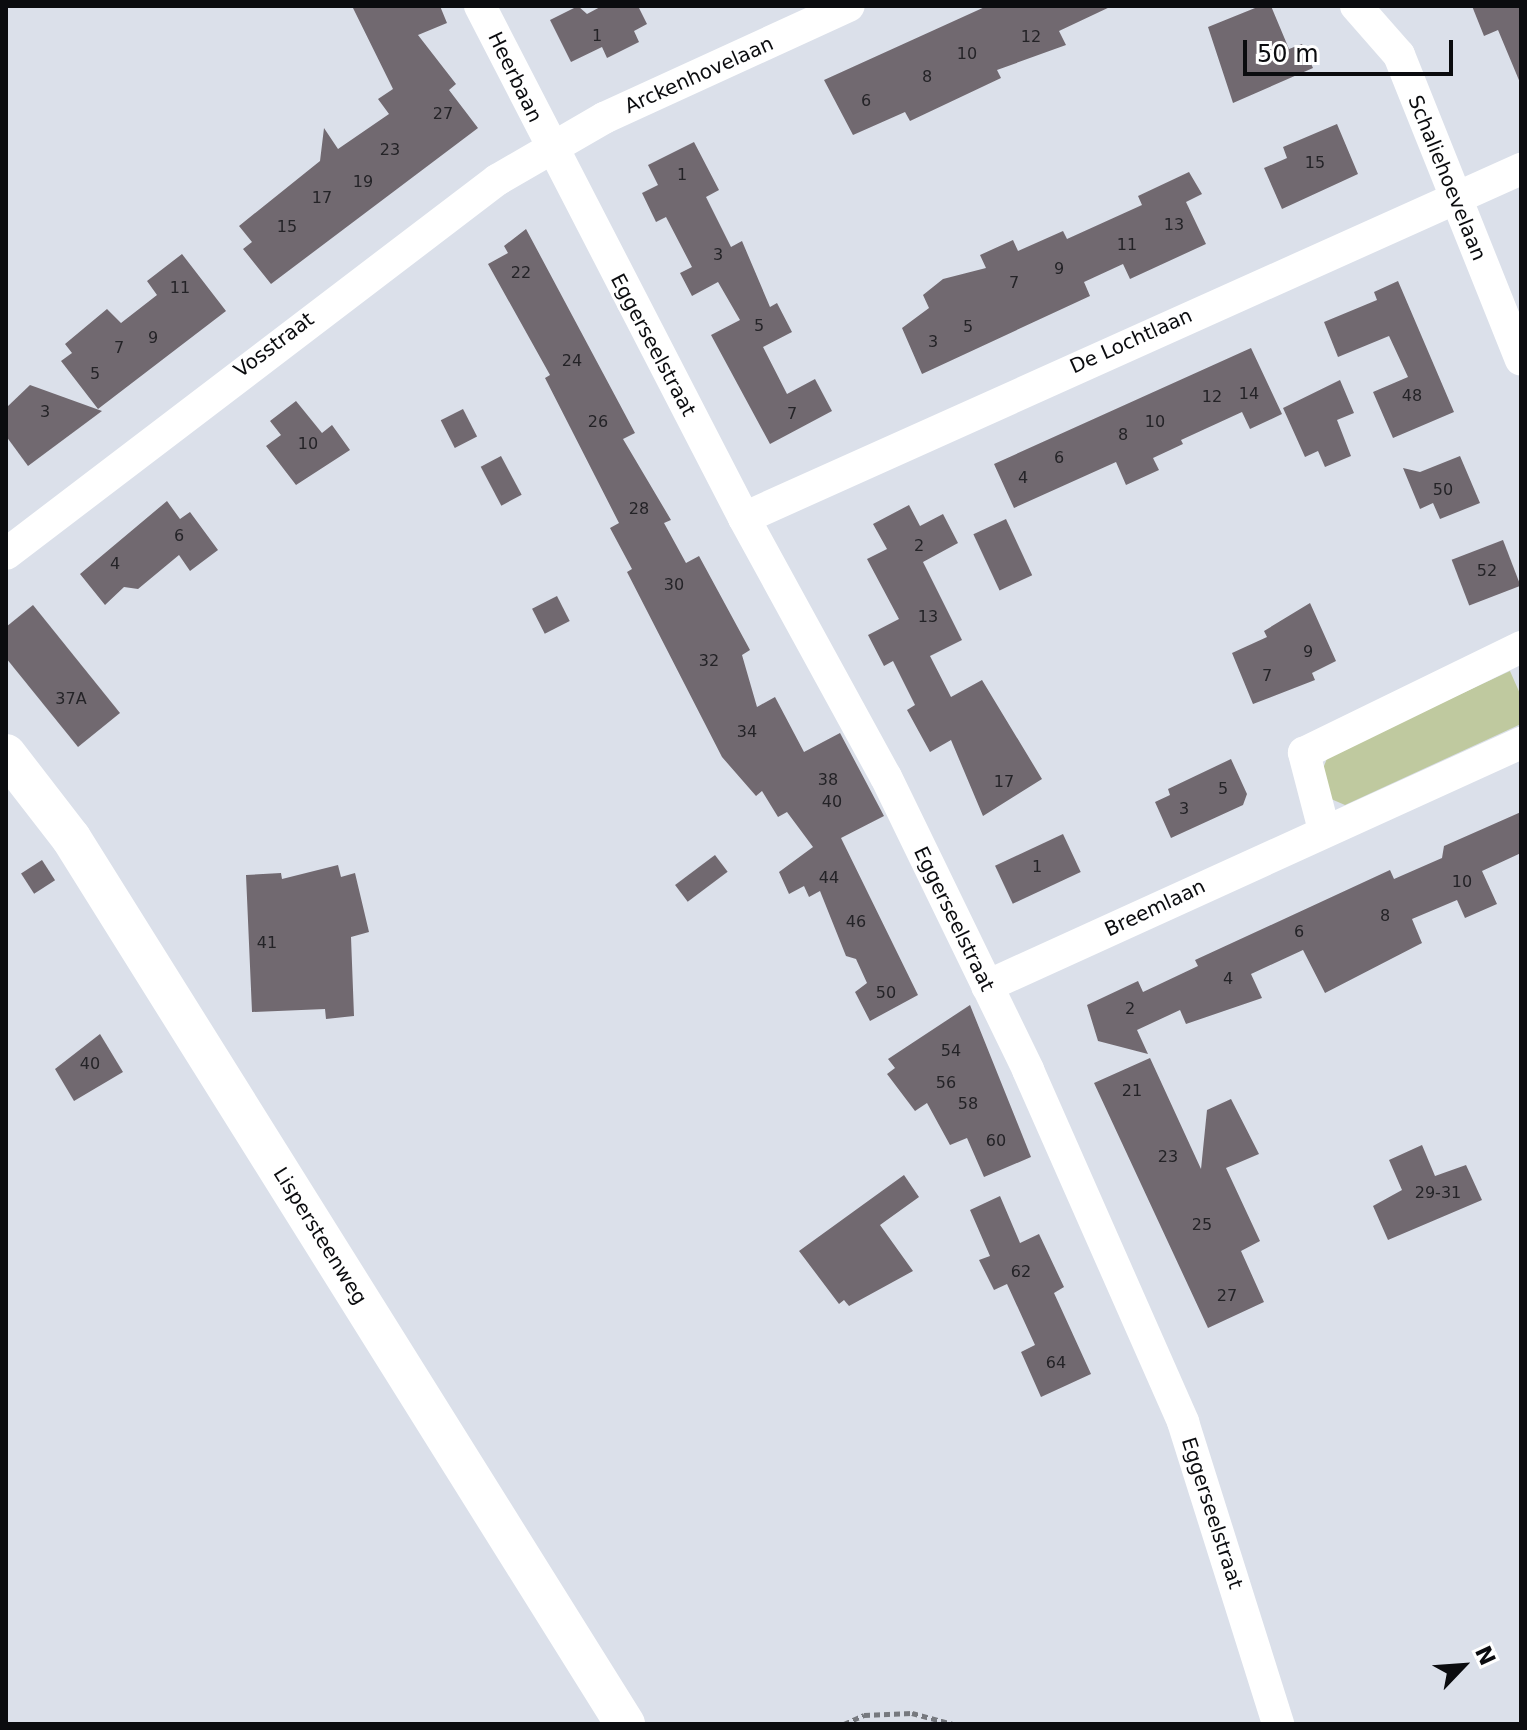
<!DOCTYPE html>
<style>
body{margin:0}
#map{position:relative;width:1527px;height:1730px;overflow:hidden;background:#dbe0ea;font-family:"DejaVu Sans",sans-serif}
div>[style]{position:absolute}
.green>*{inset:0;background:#bfc99f}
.building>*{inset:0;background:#716970;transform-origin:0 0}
.path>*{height:5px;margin-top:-2.5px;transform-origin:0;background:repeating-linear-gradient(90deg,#76797f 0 6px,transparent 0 10px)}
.minor>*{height:32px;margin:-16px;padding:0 16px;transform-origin:16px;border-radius:16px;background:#fff}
.tertiary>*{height:40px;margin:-20px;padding:0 20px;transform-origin:20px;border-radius:20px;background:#fff}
span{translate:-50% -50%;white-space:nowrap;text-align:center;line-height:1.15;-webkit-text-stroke:6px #fff;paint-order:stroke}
.number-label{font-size:16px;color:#242327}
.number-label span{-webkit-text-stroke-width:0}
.street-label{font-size:20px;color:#0b0c0f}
.frame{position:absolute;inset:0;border:8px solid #0b0c0f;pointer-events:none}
.north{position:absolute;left:1423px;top:1626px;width:80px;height:80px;-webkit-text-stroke:6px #fff;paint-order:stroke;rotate:65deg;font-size:22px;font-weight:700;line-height:32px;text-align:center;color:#0b0c0f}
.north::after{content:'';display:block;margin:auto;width:28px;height:36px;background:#0b0c0f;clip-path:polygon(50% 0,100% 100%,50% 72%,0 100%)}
.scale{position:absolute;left:1243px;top:40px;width:210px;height:36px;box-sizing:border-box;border:4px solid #0b0c0f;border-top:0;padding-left:10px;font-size:24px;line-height:28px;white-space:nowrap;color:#0b0c0f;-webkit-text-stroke:6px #fff;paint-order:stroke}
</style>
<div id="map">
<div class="green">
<i style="clip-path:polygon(1510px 671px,1521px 696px,1521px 724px,1345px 805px,1331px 799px,1322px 771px,1328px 756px)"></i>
</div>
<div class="building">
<i style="clip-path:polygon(352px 6px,440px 6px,447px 23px,418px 35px,456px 84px,449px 90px,478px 128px,271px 284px,243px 249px,252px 242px,239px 226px,320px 161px,324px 128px,338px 149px,389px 114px,378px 99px,393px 89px)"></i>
<i style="clip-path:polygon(578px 6px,587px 14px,602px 6px,638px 6px,647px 24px,634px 31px,639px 42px,607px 58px,602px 47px,571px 62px,550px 20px)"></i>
<i style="clip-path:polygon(987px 6px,1112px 6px,1059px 31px,1066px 45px,997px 70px,1001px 78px,910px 121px,905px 112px,853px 135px,824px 80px)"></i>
<i style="clip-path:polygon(1260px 6px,1271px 6px,1289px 49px,1302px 44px,1313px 68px,1233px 103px,1208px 27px)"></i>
<i style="clip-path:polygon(1472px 6px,1521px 6px,1521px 85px,1498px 30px,1484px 36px)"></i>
<i style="clip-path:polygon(1337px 124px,1358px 174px,1282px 209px,1264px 168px,1287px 158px,1283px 147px)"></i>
<i style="clip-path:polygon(694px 142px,719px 190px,706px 197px,731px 247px,742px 241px,770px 307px,777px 303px,792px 332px,763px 347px,787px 394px,815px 379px,832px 411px,770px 444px,711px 335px,740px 320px,718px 282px,692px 296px,680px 273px,692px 267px,666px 217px,656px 222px,642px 193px,658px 185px,648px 165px)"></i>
<i style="clip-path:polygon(1189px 172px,1202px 194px,1186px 202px,1206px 244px,1130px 279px,1123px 264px,1084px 282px,1090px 296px,922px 374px,902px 328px,929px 308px,923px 295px,943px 279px,986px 268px,980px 255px,1013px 240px,1018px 251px,1063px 231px,1067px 239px,1142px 205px,1138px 196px)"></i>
<i style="clip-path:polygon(526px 229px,635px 433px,623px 439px,671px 520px,664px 523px,686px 563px,699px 556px,750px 650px,742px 655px,757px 707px,775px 697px,804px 752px,840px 733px,884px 816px,841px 838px,918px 995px,870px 1021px,855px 992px,867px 983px,856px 959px,846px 956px,820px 891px,809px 897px,804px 886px,789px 894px,779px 872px,813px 847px,787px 812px,778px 817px,762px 791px,756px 796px,722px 757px,627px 572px,632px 569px,610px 528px,619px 523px,545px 378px,550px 375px,488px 264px,508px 253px,504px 246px)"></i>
<i style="clip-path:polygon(182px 254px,226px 311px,98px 409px,61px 361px,72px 353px,65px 344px,107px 309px,121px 323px,157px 295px,147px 281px)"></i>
<i style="clip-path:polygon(1398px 281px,1454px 412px,1393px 438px,1373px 392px,1408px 377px,1389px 336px,1338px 357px,1324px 322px,1377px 300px,1374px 292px)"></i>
<i style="clip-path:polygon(1251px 348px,1282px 414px,1250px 429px,1242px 412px,1181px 440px,1183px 444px,1153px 458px,1159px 470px,1126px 485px,1116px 462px,1014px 508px,994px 464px)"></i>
<i style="clip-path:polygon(1340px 380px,1354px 413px,1337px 420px,1351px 456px,1325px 467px,1318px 451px,1305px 457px,1283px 408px)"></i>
<i style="clip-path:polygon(30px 385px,102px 411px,28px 466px,6px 436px,6px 408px)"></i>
<i style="clip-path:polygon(296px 401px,322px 433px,332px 425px,350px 450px,296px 485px,266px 446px,281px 435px,270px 421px)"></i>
<i style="left:463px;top:409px;width:31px;height:25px;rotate:63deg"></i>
<i style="left:501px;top:456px;width:44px;height:23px;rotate:62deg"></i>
<i style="clip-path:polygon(1460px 456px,1480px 503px,1440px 519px,1433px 503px,1420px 509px,1403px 468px,1420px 472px)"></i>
<i style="clip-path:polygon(167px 501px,180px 519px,190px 512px,218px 550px,190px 571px,179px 555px,138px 589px,124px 587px,105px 605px,80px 574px)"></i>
<i style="clip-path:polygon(909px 505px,920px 526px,943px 514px,958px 543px,923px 562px,962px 640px,930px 656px,951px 697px,982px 680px,1042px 779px,983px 816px,951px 740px,930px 752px,907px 710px,915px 705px,893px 661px,884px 666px,868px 635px,899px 619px,867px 559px,887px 549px,873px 524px)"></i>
<i style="left:1006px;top:519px;width:62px;height:36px;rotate:65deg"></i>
<i style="left:1503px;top:540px;width:49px;height:55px;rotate:69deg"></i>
<i style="left:557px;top:596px;width:28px;height:28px;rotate:63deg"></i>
<i style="clip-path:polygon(1310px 603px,1336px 661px,1312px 673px,1315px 680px,1253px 704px,1232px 653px,1267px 637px,1264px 631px)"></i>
<i style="clip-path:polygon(33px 605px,120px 713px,78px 747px,6px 658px,6px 627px)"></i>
<i style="clip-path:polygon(1231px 759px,1247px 794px,1243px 805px,1171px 838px,1155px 802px,1170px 795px,1168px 789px)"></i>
<i style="clip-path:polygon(1521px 812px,1521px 853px,1482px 871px,1497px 904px,1465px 918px,1457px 900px,1412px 919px,1422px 943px,1325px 993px,1303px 950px,1251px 974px,1262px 998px,1186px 1024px,1180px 1010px,1137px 1030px,1148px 1054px,1098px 1041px,1087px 1005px,1138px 981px,1143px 992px,1198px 966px,1195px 960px,1390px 870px,1394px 879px,1442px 858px,1444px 846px)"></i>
<i style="left:1063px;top:834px;width:42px;height:75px;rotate:65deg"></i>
<i style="left:715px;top:855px;width:21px;height:50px;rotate:53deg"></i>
<i style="left:42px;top:860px;width:24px;height:25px;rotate:57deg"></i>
<i style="clip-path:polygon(338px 865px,341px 877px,355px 873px,369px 932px,351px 937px,354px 1016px,326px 1019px,325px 1009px,252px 1012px,246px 875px,281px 873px,282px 879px)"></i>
<i style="clip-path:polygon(970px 1005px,1031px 1157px,984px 1177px,967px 1138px,950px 1145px,927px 1103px,915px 1111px,887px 1074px,895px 1068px,888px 1059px)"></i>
<i style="clip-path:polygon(100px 1034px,123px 1072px,74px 1101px,55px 1069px)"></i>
<i style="clip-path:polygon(1150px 1058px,1201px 1169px,1207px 1110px,1231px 1099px,1259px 1154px,1226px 1168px,1260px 1241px,1241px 1251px,1264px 1302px,1208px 1328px,1094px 1083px)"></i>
<i style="clip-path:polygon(1422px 1145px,1435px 1176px,1466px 1165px,1482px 1200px,1388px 1240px,1373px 1206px,1402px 1190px,1389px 1160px)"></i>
<i style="clip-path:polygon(904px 1175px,919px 1197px,880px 1225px,913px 1271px,849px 1306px,844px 1300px,839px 1304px,799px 1251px)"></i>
<i style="clip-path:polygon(1000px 1196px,1020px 1243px,1039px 1234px,1064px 1287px,1054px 1293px,1091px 1374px,1041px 1397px,1021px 1352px,1035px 1345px,1007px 1284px,994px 1290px,979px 1260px,990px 1256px,970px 1210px)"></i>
</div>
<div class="path">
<i style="left:844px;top:1724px;width:22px;rotate:-24deg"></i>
<i style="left:864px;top:1715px;width:48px;rotate:-2.4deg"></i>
<i style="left:912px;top:1713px;width:42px;rotate:15deg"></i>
</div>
<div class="minor">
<i style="left:480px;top:6px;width:576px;rotate:62.72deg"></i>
<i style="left:744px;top:518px;width:295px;rotate:61.3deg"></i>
<i style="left:886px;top:777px;width:326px;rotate:64.1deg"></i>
<i style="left:1028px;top:1070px;width:385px;rotate:66.2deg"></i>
<i style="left:1183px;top:1422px;width:317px;rotate:72.5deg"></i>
<i style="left:1356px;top:6px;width:65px;rotate:48.7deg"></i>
<i style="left:1399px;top:55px;width:328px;rotate:68.2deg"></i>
<i style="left:744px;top:518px;width:852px;rotate:-24.19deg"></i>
<i style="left:6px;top:554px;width:617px;rotate:-37.3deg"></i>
<i style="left:497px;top:180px;width:124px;rotate:-30.1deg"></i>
<i style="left:604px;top:118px;width:269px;rotate:-24.6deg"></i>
<i style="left:1324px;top:830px;width:80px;rotate:-104.6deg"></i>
<i style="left:1304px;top:753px;width:242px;rotate:-26deg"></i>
<i style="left:987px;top:986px;width:587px;rotate:-24.47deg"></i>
</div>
<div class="tertiary">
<i style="left:6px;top:754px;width:106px;rotate:52.3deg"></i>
<i style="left:71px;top:838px;width:1045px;rotate:57.98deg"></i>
</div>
<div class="number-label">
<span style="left:597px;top:36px">1</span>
<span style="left:1031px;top:37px">12</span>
<span style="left:967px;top:54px">10</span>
<span style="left:927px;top:77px">8</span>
<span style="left:866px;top:101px">6</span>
<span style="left:443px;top:114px">27</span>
<span style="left:390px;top:150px">23</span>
<span style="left:1315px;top:163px">15</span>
<span style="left:682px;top:175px">1</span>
<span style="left:363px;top:182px">19</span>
<span style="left:322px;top:198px">17</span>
<span style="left:1174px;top:225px">13</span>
<span style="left:287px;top:227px">15</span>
<span style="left:1127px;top:245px">11</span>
<span style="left:718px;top:255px">3</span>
<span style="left:1059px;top:269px">9</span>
<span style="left:521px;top:273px">22</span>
<span style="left:1014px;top:283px">7</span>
<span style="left:180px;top:288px">11</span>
<span style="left:759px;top:326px">5</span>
<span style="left:968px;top:327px">5</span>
<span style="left:153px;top:338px">9</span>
<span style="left:933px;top:342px">3</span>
<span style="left:119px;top:348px">7</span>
<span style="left:572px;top:361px">24</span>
<span style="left:95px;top:374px">5</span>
<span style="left:1249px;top:394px">14</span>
<span style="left:1412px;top:396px">48</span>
<span style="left:1212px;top:397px">12</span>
<span style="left:45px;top:412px">3</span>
<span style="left:792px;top:414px">7</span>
<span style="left:598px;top:422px">26</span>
<span style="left:1155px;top:422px">10</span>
<span style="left:1123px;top:435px">8</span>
<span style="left:308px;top:444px">10</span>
<span style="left:1059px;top:458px">6</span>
<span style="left:1023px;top:478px">4</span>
<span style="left:1443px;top:490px">50</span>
<span style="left:639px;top:509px">28</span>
<span style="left:179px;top:536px">6</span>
<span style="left:919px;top:546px">2</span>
<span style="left:115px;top:564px">4</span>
<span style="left:1487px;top:571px">52</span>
<span style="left:674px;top:585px">30</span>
<span style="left:928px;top:617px">13</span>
<span style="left:1308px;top:652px">9</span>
<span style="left:709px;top:661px">32</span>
<span style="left:1267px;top:676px">7</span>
<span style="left:71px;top:699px">37A</span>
<span style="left:747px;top:732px">34</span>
<span style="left:828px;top:780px">38</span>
<span style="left:1004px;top:782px">17</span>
<span style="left:1223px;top:789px">5</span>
<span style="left:832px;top:802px">40</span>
<span style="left:1184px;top:809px">3</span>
<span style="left:1037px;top:867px">1</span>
<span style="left:829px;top:878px">44</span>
<span style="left:1462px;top:882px">10</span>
<span style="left:1385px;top:916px">8</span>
<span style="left:856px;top:922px">46</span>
<span style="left:1299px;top:932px">6</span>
<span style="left:267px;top:943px">41</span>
<span style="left:1228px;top:979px">4</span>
<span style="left:886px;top:993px">50</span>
<span style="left:1130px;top:1009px">2</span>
<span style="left:951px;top:1051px">54</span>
<span style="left:90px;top:1064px">40</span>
<span style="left:946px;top:1083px">56</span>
<span style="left:1132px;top:1091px">21</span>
<span style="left:968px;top:1104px">58</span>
<span style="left:996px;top:1141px">60</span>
<span style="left:1168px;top:1157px">23</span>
<span style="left:1438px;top:1193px">29-31</span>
<span style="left:1202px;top:1225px">25</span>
<span style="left:1021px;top:1272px">62</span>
<span style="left:1227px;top:1296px">27</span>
<span style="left:1056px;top:1363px">64</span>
</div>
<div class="street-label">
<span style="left:699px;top:75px;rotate:-24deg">Arckenhovelaan</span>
<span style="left:515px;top:77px;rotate:64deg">Heerbaan</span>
<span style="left:1447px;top:178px;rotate:68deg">Schaliehoevelaan</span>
<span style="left:1131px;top:341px;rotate:-24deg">De Lochtlaan</span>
<span style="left:274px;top:345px;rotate:-37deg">Vosstraat</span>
<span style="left:653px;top:345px;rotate:62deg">Eggerseelstraat</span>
<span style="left:1155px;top:908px;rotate:-25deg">Breemlaan</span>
<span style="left:954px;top:919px;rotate:64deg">Eggerseelstraat</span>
<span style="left:320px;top:1236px;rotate:58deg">Lispersteenweg</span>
<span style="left:1212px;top:1513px;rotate:72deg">Eggerseelstraat</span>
</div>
<div class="frame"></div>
<div class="north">N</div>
<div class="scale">50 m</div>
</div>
